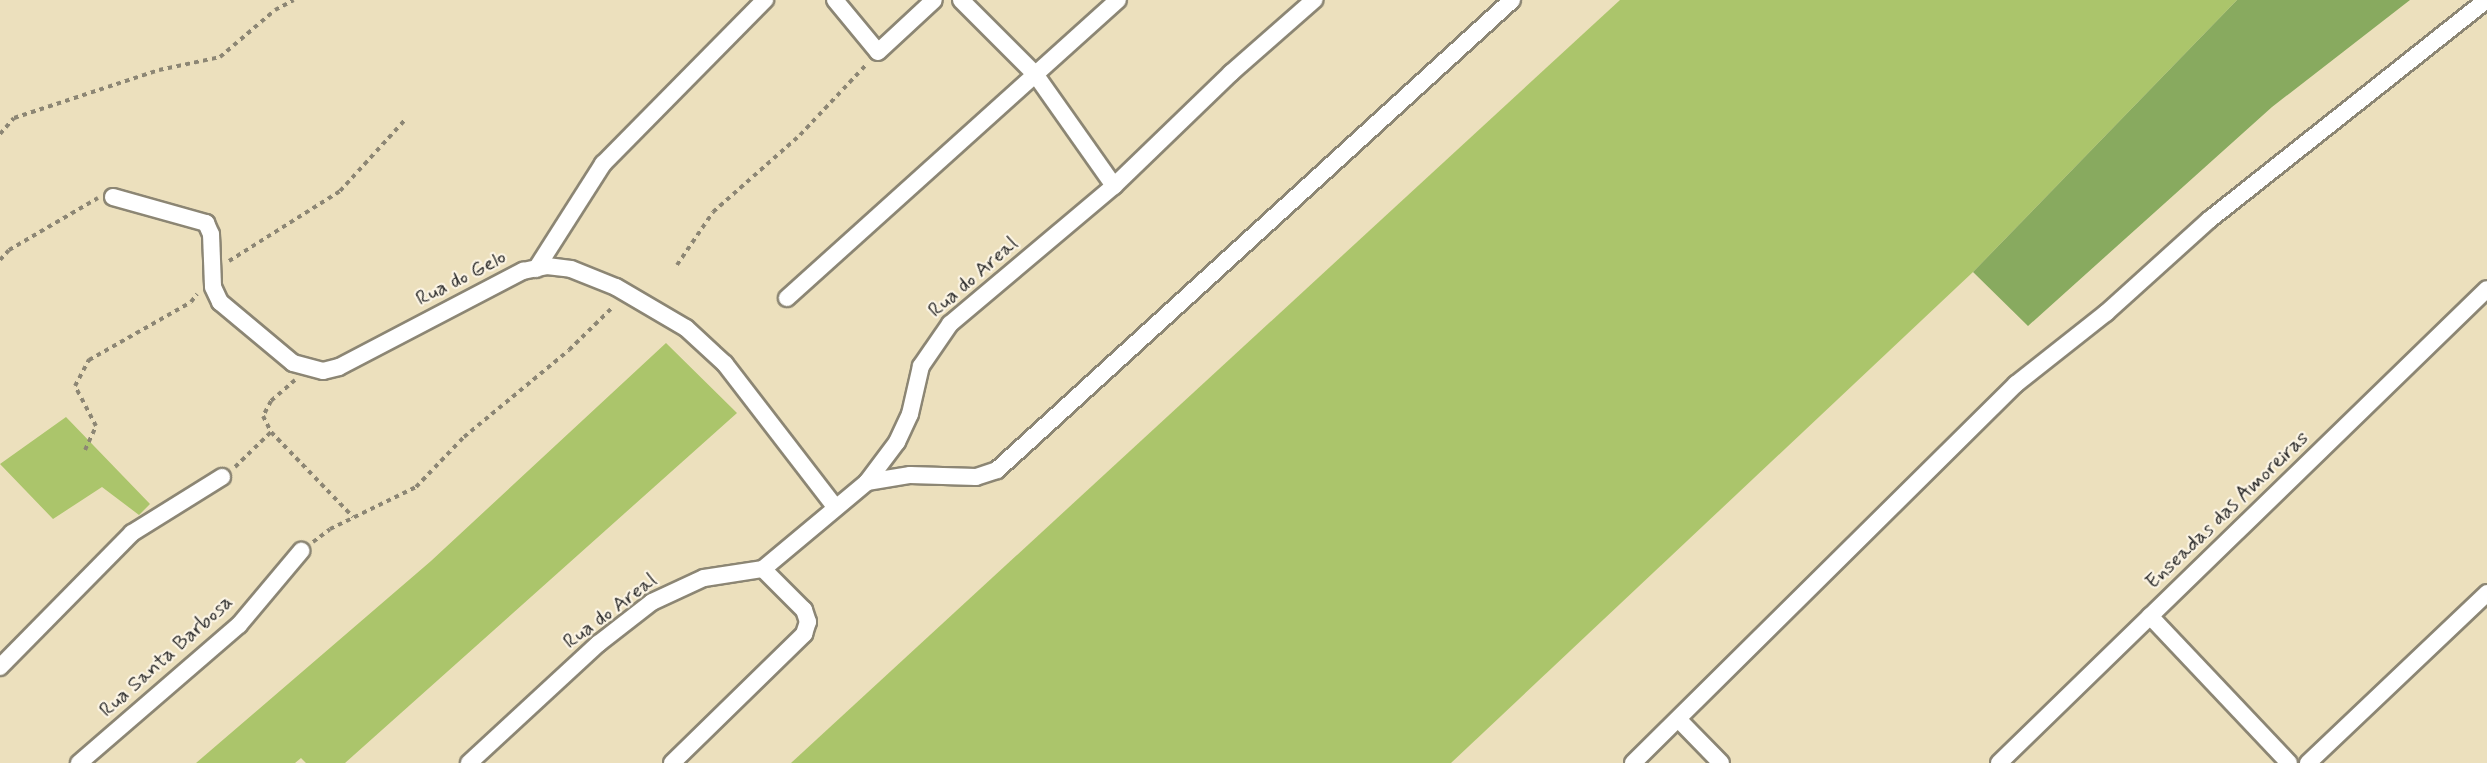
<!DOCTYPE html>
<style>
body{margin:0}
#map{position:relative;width:2487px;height:763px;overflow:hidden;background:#ece0bd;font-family:Mynerve,sans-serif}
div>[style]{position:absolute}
.green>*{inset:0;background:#abc56b}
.forest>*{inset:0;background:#88aa5f}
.path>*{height:4px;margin-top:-2px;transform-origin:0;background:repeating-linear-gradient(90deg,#8c8674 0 4.5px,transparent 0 9px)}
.roads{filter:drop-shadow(2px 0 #8c8674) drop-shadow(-2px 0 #8c8674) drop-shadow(0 2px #8c8674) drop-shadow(0 -2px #8c8674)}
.street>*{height:16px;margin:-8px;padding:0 8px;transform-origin:8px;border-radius:8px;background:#fff}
span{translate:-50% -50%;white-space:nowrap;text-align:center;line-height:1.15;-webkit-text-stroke:4.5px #fcf5e5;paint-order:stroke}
.street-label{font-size:21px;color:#2b2b2b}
</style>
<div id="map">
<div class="green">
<i style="clip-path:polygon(1620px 0,2237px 0,1973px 272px,1451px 763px,791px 763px)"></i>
<i style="clip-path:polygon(666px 343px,737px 413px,345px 763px,306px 763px,301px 758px,295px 763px,196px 763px,431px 561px)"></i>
<i style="clip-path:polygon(66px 417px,150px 504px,139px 515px,102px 487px,53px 519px,0 464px)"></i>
</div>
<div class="forest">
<i style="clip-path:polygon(2237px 0,2410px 0,2272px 107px,2028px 326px,1973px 272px)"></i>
</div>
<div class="path">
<i style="left:0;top:134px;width:21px;rotate:-49deg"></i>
<i style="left:14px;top:118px;width:153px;rotate:-18.3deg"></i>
<i style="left:159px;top:70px;width:62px;rotate:-12deg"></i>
<i style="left:220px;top:57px;width:72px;rotate:-40.5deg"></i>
<i style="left:275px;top:10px;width:21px;rotate:-28deg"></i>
<i style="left:0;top:260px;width:13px;rotate:-48deg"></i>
<i style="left:9px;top:250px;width:103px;rotate:-30.3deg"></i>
<i style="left:229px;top:261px;width:131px;rotate:-32.2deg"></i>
<i style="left:340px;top:191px;width:95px;rotate:-47.6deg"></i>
<i style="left:677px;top:265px;width:64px;rotate:-55.8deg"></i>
<i style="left:713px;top:212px;width:116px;rotate:-41.5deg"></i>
<i style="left:800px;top:135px;width:98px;rotate:-46.7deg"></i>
<i style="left:295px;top:380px;width:32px;rotate:139deg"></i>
<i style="left:271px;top:401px;width:17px;rotate:118deg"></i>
<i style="left:263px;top:416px;width:18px;rotate:63deg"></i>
<i style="left:271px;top:432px;width:118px;rotate:46deg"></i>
<i style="left:85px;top:450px;width:26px;rotate:-65deg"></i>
<i style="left:96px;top:426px;width:45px;rotate:-117.7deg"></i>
<i style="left:75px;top:386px;width:30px;rotate:-62deg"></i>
<i style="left:89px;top:360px;width:117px;rotate:-29.6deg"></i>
<i style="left:191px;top:302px;width:10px;rotate:-53deg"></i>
<i style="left:235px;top:467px;width:50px;rotate:-44.2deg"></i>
<i style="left:313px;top:542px;width:21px;rotate:-37deg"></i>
<i style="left:330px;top:529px;width:96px;rotate:-26deg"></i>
<i style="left:416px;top:487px;width:69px;rotate:-46.2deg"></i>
<i style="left:464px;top:437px;width:136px;rotate:-39.6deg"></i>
<i style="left:569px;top:350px;width:63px;rotate:-44.4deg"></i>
</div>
<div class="roads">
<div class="street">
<i style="left:835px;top:0;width:67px;rotate:50.4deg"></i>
<i style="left:878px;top:52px;width:76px;rotate:-42.9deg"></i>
<i style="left:961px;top:0;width:105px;rotate:45deg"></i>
<i style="left:1035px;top:74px;width:137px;rotate:54.8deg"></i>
<i style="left:113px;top:197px;width:97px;rotate:15.6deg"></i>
<i style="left:206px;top:223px;width:12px;rotate:66deg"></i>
<i style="left:211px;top:234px;width:53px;rotate:87.8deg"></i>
<i style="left:213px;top:287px;width:17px;rotate:65deg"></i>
<i style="left:220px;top:302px;width:95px;rotate:39.9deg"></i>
<i style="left:293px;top:363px;width:31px;rotate:15deg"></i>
<i style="left:323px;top:371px;width:16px;rotate:-14deg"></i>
<i style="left:339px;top:367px;width:208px;rotate:-27.6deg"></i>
<i style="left:523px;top:271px;width:25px;rotate:-12deg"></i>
<i style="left:547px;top:266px;width:24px;rotate:7deg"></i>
<i style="left:571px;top:269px;width:48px;rotate:21.8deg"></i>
<i style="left:616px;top:287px;width:81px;rotate:30.4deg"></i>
<i style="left:686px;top:328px;width:53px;rotate:42.7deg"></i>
<i style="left:725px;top:364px;width:180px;rotate:52.4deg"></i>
<i style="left:536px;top:269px;width:125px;rotate:-57.5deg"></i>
<i style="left:603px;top:164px;width:231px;rotate:-45.4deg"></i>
<i style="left:787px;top:298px;width:445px;rotate:-42deg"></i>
<i style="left:867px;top:482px;width:44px;rotate:-9.2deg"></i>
<i style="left:910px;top:475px;width:66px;rotate:1.7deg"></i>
<i style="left:976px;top:477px;width:22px;rotate:-18deg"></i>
<i style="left:997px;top:470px;width:697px;rotate:-42.38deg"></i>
<i style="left:2150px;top:616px;width:202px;rotate:46.6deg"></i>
<i style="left:0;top:667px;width:188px;rotate:-45.4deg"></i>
<i style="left:132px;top:533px;width:106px;rotate:-31.9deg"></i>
<i style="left:1679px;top:720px;width:60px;rotate:45.7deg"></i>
<i style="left:79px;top:763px;width:211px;rotate:-40.8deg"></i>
<i style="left:239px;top:625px;width:97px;rotate:-50deg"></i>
<i style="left:469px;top:763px;width:176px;rotate:-42.7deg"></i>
<i style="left:598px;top:644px;width:68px;rotate:-37.9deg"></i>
<i style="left:652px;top:602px;width:57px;rotate:-24.8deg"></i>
<i style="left:704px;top:578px;width:60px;rotate:-8.7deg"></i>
<i style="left:763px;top:569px;width:136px;rotate:-39.9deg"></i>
<i style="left:867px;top:482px;width:50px;rotate:-53.1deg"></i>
<i style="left:897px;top:442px;width:31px;rotate:-65deg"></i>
<i style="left:910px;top:414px;width:49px;rotate:-77.1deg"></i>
<i style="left:921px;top:366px;width:51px;rotate:-55.4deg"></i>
<i style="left:950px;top:324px;width:214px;rotate:-40.1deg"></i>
<i style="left:1114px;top:186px;width:163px;rotate:-44deg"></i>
<i style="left:1231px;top:73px;width:111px;rotate:-41.3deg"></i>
<i style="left:672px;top:763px;width:185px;rotate:-44.3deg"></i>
<i style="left:804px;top:634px;width:13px;rotate:-72deg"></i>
<i style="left:808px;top:622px;width:13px;rotate:-108deg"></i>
<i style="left:804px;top:610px;width:58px;rotate:-135deg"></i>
<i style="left:1633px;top:763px;width:539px;rotate:-44.7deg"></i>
<i style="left:2016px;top:384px;width:115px;rotate:-38.3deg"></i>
<i style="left:2106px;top:313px;width:139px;rotate:-42.1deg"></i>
<i style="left:2209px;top:220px;width:355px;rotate:-38.4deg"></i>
<i style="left:1999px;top:763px;width:680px;rotate:-44.17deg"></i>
<i style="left:2308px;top:763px;width:247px;rotate:-43.5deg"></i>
</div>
</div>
<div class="street-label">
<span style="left:973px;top:277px;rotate:-41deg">Rua do Areal</span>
<span style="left:461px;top:278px;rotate:-27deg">Rua do Gelo</span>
<span style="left:2227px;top:510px;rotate:-44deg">Enseadas das Amoreiras</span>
<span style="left:610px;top:611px;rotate:-37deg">Rua do Areal</span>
<span style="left:166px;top:656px;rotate:-42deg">Rua Santa Barbosa</span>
</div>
</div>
